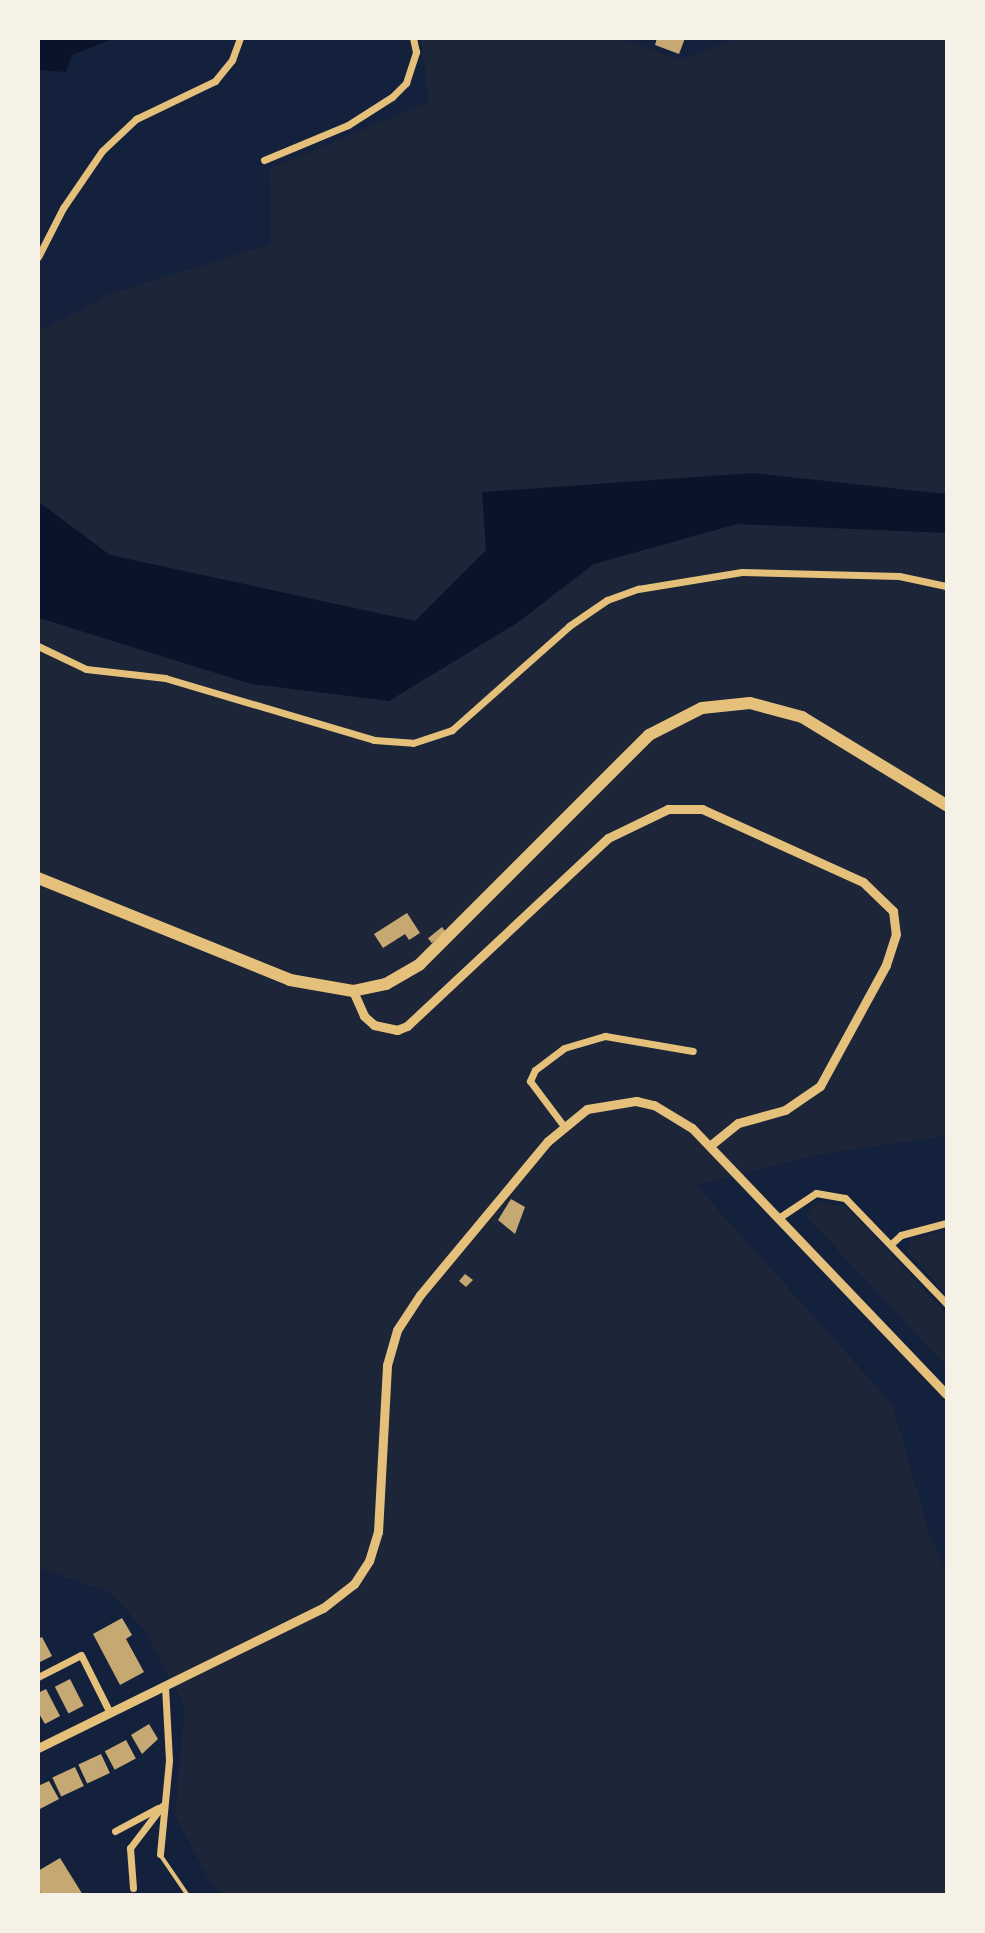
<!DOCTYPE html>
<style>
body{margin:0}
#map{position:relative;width:985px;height:1933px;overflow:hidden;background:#14213d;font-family:"Golos Text",sans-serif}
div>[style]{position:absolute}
.green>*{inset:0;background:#1d2539}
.water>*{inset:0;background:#0b132b}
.building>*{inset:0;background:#c6a872;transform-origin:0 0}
.service>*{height:3.5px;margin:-1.75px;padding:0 1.75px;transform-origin:1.75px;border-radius:1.75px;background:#e5c07b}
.minor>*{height:7px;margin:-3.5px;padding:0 3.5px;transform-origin:3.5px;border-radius:3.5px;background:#e5c07b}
.tertiary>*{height:9px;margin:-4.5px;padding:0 4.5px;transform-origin:4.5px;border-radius:4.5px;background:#e5c07b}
.primary>*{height:12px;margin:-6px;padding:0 6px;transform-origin:6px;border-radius:6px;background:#e5c07b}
span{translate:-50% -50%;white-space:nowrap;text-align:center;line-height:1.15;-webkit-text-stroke:5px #f6f1e7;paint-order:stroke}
.frame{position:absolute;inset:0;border:40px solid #f6f1e7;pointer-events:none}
</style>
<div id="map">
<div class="green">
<i style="clip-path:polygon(421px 39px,623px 39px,680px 60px,735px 39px,946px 39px,946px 1136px,822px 1154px,696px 1185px,892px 1404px,930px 1536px,946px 1570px,946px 1894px,222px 1894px,213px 1887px,175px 1815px,185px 1707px,143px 1628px,109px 1592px,39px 1568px,39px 331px,110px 294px,271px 244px,270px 169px,429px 102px)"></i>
<i style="clip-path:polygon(814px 1202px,846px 1207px,946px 1313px,946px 1366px,806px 1216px)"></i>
<i style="clip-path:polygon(946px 1230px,946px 1294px,907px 1251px,911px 1240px)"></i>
</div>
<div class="water">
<i style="clip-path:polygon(38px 39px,39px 38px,112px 39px,72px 55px,66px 72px,39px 70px)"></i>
<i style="clip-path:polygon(753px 473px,946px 494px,946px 533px,737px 524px,594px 564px,517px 623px,389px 701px,251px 684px,39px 618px,39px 502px,110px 555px,415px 621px,486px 550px,482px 492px)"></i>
</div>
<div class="building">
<i style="clip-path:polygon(657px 38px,685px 38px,679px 54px,655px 45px)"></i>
<i style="clip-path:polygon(407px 913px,420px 933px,409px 940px,405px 934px,383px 948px,374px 934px)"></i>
<i style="left:442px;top:927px;width:6px;height:18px;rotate:51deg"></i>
<i style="clip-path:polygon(511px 1199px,525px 1207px,515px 1234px,498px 1220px)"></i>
<i style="clip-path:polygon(465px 1274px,473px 1280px,466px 1287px,459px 1281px)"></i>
<i style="clip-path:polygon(122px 1618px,132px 1635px,126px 1639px,144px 1672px,120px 1685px,93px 1634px)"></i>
<i style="clip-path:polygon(42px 1637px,52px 1656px,38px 1663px,38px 1639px)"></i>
<i style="left:70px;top:1679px;width:30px;height:17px;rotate:63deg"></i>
<i style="clip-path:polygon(46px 1689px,60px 1716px,45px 1724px,38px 1712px,38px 1693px)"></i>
<i style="clip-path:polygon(149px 1724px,158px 1739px,142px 1754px,131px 1735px)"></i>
<i style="left:126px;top:1740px;width:21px;height:24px;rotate:62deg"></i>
<i style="left:101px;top:1754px;width:21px;height:25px;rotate:65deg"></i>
<i style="left:75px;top:1767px;width:21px;height:25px;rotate:65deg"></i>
<i style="clip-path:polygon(49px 1781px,59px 1799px,38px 1810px,38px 1786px)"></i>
<i style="clip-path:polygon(60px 1858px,83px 1895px,42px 1895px,38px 1889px,38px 1871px)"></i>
</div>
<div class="service">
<i style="left:160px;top:1854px;width:50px;rotate:55.7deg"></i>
</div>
<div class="minor">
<i style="left:264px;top:160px;width:91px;rotate:-22.6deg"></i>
<i style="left:348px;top:125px;width:52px;rotate:-32.5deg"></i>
<i style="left:392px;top:97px;width:20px;rotate:-45deg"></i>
<i style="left:406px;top:83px;width:33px;rotate:-72deg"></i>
<i style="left:416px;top:52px;width:14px;rotate:-102deg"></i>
<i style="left:38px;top:257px;width:55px;rotate:-63deg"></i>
<i style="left:63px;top:208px;width:69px;rotate:-55.6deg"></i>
<i style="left:102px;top:151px;width:47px;rotate:-43.3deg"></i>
<i style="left:136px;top:119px;width:88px;rotate:-25.7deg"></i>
<i style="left:215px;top:81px;width:27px;rotate:-51deg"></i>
<i style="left:232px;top:60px;width:23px;rotate:-70deg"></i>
<i style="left:38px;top:646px;width:53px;rotate:25.6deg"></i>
<i style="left:86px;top:669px;width:80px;rotate:6.5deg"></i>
<i style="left:165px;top:678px;width:218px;rotate:16.5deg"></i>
<i style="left:374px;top:740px;width:39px;rotate:4deg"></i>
<i style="left:413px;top:743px;width:41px;rotate:-18.4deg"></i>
<i style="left:452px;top:730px;width:157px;rotate:-41.6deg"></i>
<i style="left:569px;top:626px;width:46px;rotate:-34.4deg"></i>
<i style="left:607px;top:600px;width:33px;rotate:-20deg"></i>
<i style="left:638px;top:589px;width:105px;rotate:-9.3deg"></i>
<i style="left:742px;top:572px;width:157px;rotate:1.5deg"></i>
<i style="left:899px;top:576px;width:48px;rotate:12deg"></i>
<i style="left:563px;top:1125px;width:55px;rotate:-126.9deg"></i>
<i style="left:530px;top:1081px;width:12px;rotate:-66deg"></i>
<i style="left:535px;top:1070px;width:36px;rotate:-37deg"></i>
<i style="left:564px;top:1048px;width:43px;rotate:-16.3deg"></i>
<i style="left:605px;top:1036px;width:89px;rotate:9.7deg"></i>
<i style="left:780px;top:1217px;width:43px;rotate:-33.7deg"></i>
<i style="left:816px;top:1193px;width:29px;rotate:10deg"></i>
<i style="left:845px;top:1198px;width:146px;rotate:46.1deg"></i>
<i style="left:891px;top:1244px;width:13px;rotate:-42deg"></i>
<i style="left:901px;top:1235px;width:47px;rotate:-14.9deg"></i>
<i style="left:38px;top:1677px;width:48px;rotate:-27.1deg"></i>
<i style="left:81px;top:1655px;width:65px;rotate:63.4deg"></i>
<i style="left:115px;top:1831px;width:49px;rotate:-28.1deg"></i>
<i style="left:160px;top:1854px;width:94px;rotate:-84.5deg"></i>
<i style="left:169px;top:1760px;width:74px;rotate:-93.1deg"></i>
<i style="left:133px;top:1888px;width:40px;rotate:-94.3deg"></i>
<i style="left:130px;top:1848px;width:53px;rotate:-52.7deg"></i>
</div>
<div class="tertiary">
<i style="left:353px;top:991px;width:27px;rotate:66deg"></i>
<i style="left:364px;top:1016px;width:13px;rotate:42deg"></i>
<i style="left:374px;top:1025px;width:24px;rotate:12deg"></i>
<i style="left:397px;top:1030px;width:11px;rotate:-22deg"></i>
<i style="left:407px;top:1026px;width:275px;rotate:-43.1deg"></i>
<i style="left:608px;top:838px;width:67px;rotate:-25.8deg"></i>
<i style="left:668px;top:809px;width:34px"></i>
<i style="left:702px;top:809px;width:177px;rotate:24.4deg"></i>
<i style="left:863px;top:882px;width:42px;rotate:44deg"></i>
<i style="left:893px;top:911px;width:23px;rotate:83deg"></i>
<i style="left:896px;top:934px;width:33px;rotate:108deg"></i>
<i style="left:886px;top:965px;width:138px;rotate:118.6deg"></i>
<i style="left:820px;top:1086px;width:42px;rotate:145.6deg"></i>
<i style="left:785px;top:1110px;width:49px;rotate:164.5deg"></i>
<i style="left:738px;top:1123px;width:33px;rotate:141deg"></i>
<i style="left:38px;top:1748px;width:318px;rotate:-26.2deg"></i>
<i style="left:323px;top:1608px;width:39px;rotate:-38deg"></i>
<i style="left:354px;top:1584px;width:27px;rotate:-57deg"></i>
<i style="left:369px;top:1561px;width:30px;rotate:-73deg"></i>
<i style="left:378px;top:1532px;width:167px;rotate:-86.9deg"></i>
<i style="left:387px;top:1365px;width:36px;rotate:-74deg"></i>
<i style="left:397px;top:1330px;width:42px;rotate:-56.7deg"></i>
<i style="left:420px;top:1295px;width:200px;rotate:-50.3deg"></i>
<i style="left:548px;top:1141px;width:50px;rotate:-39.4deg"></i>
<i style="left:587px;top:1109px;width:50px;rotate:-9.3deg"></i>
<i style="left:636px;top:1101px;width:18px;rotate:13deg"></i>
<i style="left:654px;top:1105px;width:44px;rotate:31.2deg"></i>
<i style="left:692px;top:1128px;width:368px;rotate:46.3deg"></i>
</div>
<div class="primary">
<i style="left:38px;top:878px;width:272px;rotate:22deg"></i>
<i style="left:290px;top:980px;width:64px;rotate:9.9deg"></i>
<i style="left:353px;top:991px;width:34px;rotate:-12deg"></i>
<i style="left:386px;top:984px;width:39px;rotate:-30deg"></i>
<i style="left:420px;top:964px;width:324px;rotate:-45deg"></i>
<i style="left:649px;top:735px;width:59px;rotate:-27deg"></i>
<i style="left:702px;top:708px;width:48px;rotate:-5.9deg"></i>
<i style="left:750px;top:703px;width:54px;rotate:15.1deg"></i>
<i style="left:802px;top:717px;width:169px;rotate:31.4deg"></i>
</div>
<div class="frame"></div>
</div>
